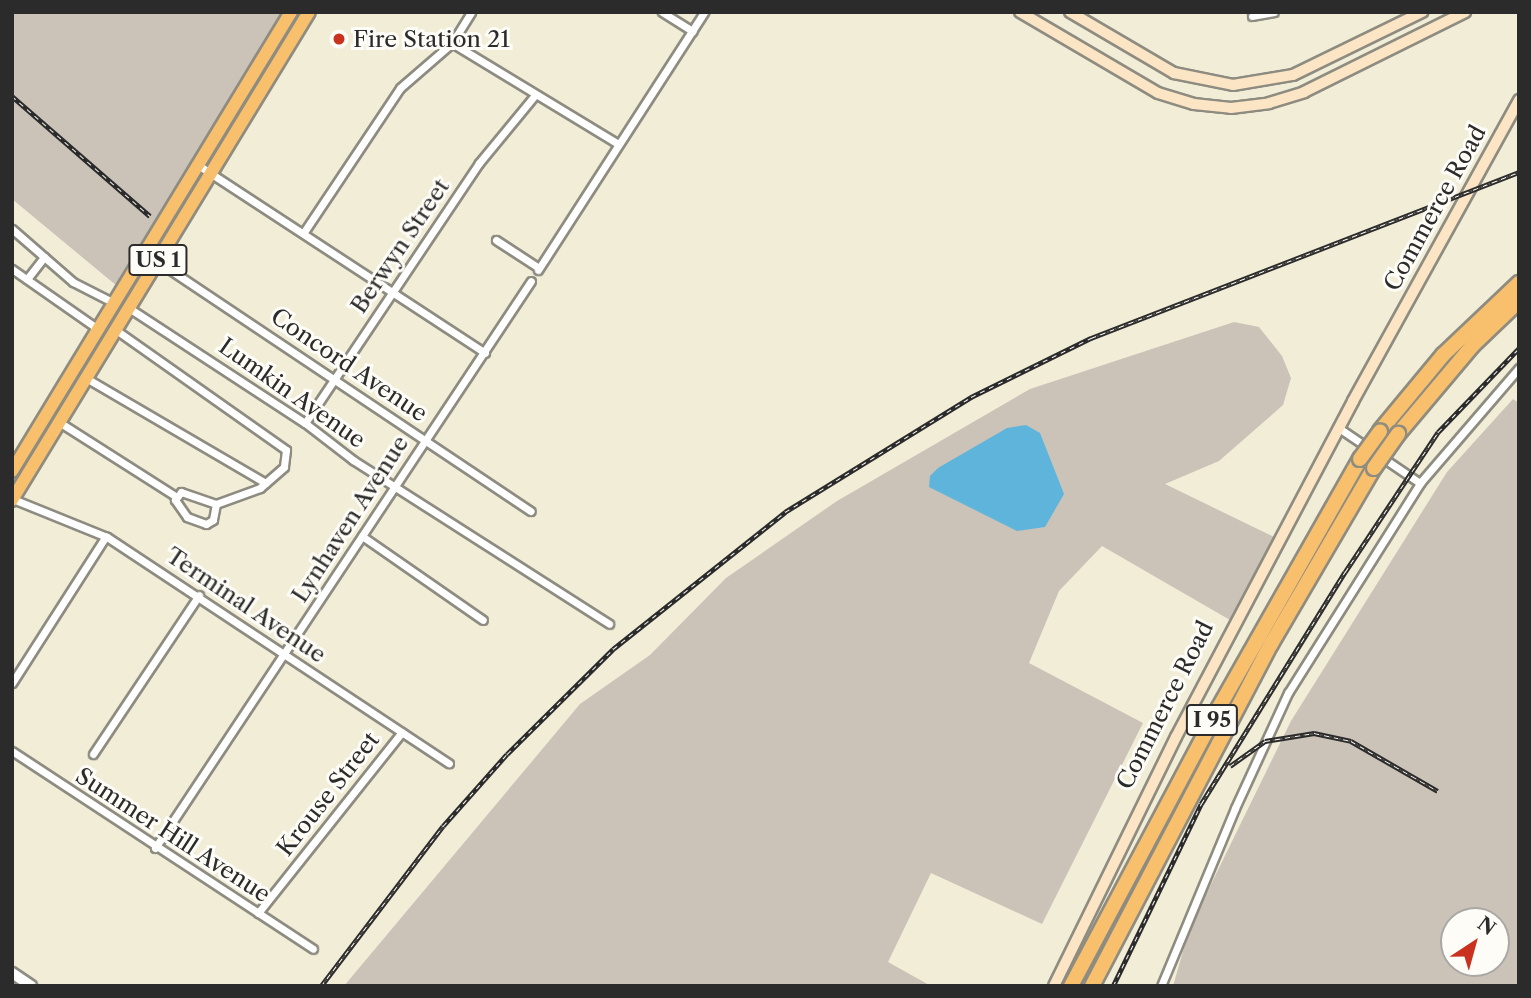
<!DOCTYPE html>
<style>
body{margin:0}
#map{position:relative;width:1531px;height:998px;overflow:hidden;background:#f1edd7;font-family:"Libre Caslon Text",serif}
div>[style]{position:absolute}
.industrial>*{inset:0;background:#cbc3b8}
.water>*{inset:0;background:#5eb4da}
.roads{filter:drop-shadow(2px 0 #8e8c81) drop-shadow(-2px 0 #8e8c81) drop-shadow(0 2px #8e8c81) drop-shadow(0 -2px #8e8c81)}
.minor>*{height:7px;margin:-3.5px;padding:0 3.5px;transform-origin:3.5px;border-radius:3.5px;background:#fff}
.tertiary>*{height:10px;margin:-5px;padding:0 5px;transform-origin:5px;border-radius:5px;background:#fff}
.secondary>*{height:10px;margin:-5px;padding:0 5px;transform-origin:5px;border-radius:5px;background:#fce5c4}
.primary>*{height:12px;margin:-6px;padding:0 6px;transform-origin:6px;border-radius:6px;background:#f8bf6c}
.motorway>*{height:14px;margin:-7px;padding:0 7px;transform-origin:7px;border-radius:7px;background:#f8bf6c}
.rail>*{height:4.5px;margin-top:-2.25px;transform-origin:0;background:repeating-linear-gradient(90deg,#fdfcf7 0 5px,#2b2b2b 0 10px);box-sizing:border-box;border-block:2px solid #2b2b2b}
.bridges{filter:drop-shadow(2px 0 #8e8c81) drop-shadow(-2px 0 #8e8c81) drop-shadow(0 2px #8e8c81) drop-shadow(0 -2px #8e8c81)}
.motorway-bridge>*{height:14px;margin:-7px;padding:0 7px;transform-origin:7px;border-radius:7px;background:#f8bf6c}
.dots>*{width:19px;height:19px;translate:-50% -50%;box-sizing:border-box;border:4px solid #fdfcf7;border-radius:50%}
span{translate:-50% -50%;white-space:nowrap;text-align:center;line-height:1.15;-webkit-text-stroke:6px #fdfcf7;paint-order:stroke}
.shield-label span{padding:2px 5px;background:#fdfcf7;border:2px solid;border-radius:5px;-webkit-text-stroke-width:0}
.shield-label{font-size:21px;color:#2b2b2b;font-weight:700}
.poi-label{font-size:23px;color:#2b2b2b}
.left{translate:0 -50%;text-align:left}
.street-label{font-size:23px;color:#2b2b2b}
.frame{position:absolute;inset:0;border:14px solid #2b2b2b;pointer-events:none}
.north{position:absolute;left:1440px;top:907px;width:70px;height:70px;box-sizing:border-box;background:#fdfcf7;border:2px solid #a9a8a5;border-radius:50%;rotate:36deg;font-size:19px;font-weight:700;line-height:28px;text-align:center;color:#2b2b2b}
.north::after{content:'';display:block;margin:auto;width:24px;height:32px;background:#c8321e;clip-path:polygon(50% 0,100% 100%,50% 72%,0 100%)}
</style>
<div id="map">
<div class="industrial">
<i style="clip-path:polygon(12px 12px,284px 12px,117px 286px,12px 199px)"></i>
<i style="clip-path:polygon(1234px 322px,1259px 327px,1282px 356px,1291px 378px,1283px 405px,1219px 461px,1165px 484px,1274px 537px,1230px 620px,1102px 546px,1059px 591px,1029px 663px,1143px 723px,1042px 924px,931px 873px,888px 962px,931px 986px,344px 986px,580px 704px,650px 655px,726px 578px,837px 501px,1030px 389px)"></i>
<i style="clip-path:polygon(evenodd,1513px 399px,1519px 403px,1519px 986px,1173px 986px,1190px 927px,1291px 721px,1447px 472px,1513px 399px,1454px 921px,1496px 921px,1496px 963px,1454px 963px,1454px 921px)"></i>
</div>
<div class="water">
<i style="clip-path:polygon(1026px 425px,1040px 433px,1064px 494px,1045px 527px,1017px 531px,929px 487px,930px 476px,938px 468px,1007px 428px)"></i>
</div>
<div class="roads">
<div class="minor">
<i style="left:662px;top:12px;width:36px;rotate:32deg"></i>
<i style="left:1252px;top:16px;width:22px;rotate:-10deg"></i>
<i style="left:452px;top:43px;width:194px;rotate:31.3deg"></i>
<i style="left:198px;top:165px;width:343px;rotate:33.2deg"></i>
<i style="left:12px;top:229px;width:81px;rotate:41deg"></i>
<i style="left:73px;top:282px;width:46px;rotate:27.1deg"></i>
<i style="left:304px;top:232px;width:173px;rotate:-56.3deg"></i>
<i style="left:400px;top:88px;width:69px;rotate:-40.9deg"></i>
<i style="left:452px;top:43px;width:36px;rotate:-58deg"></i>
<i style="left:496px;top:240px;width:51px;rotate:33.1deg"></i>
<i style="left:145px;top:253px;width:464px;rotate:33.8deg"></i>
<i style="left:12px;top:269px;width:105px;rotate:34.9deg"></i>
<i style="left:538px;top:270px;width:307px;rotate:-57.2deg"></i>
<i style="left:27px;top:279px;width:28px;rotate:-52deg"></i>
<i style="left:129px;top:308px;width:210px;rotate:33.2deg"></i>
<i style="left:305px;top:423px;width:61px;rotate:37.6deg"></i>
<i style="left:353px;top:460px;width:304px;rotate:32.6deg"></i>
<i style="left:116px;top:330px;width:208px;rotate:35.2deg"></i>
<i style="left:286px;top:450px;width:17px;rotate:97deg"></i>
<i style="left:284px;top:467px;width:32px;rotate:139deg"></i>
<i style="left:260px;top:488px;width:47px;rotate:160deg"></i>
<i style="left:86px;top:378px;width:208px;rotate:30.3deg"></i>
<i style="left:59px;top:422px;width:138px;rotate:32.5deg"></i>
<i style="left:305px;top:423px;width:313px;rotate:-56.2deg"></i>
<i style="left:479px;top:163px;width:88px;rotate:-50.5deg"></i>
<i style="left:1339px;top:428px;width:98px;rotate:34.2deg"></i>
<i style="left:181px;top:492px;width:37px;rotate:19deg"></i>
<i style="left:216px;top:504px;width:16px;rotate:101deg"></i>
<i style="left:213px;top:520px;width:8px;rotate:150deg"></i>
<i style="left:206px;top:524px;width:20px;rotate:-160deg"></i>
<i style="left:187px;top:517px;width:21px;rotate:-125deg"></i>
<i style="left:175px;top:500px;width:10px;rotate:-53deg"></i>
<i style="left:13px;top:499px;width:101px;rotate:22deg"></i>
<i style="left:107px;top:537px;width:410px;rotate:33.5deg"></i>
<i style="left:362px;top:536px;width:147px;rotate:34.8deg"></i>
<i style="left:12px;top:683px;width:174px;rotate:-57.4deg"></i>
<i style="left:12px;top:751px;width:360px;rotate:33.3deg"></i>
<i style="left:93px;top:754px;width:191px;rotate:-56.3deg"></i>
<i style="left:155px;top:848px;width:680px;rotate:-56.45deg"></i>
<i style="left:258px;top:913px;width:231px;rotate:-51.5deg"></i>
<i style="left:1161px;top:986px;width:193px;rotate:-67.4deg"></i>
<i style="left:1235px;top:808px;width:127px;rotate:-65.3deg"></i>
<i style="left:1288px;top:693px;width:248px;rotate:-57.8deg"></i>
<i style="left:1420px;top:483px;width:152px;rotate:-49.3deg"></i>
</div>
<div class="tertiary">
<i style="left:12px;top:973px;width:23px;rotate:34deg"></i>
</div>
<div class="secondary">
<i style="left:1020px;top:12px;width:160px;rotate:30.4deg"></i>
<i style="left:1158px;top:93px;width:38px;rotate:17deg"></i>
<i style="left:1194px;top:104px;width:37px;rotate:6deg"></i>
<i style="left:1231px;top:108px;width:38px;rotate:-7deg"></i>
<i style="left:1269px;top:103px;width:37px;rotate:-17deg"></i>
<i style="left:1304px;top:92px;width:180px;rotate:-26.4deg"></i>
<i style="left:1070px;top:12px;width:121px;rotate:30.4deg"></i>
<i style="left:1174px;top:73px;width:60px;rotate:11.5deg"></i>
<i style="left:1233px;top:85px;width:61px;rotate:-9.5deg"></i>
<i style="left:1293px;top:75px;width:144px;rotate:-26deg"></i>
<i style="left:1054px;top:986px;width:277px;rotate:-63.9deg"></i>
<i style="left:1176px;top:737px;width:380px;rotate:-62.2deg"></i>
<i style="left:1353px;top:401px;width:344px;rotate:-61.1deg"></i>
</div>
<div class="primary">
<i style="left:12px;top:471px;width:537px;rotate:-58.71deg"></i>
<i style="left:12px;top:500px;width:571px;rotate:-58.68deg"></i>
</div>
<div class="motorway">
<i style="left:1380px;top:431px;width:99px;rotate:-50.3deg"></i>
<i style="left:1443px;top:355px;width:105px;rotate:-43.5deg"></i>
<i style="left:1398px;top:434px;width:116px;rotate:-49.9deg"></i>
<i style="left:1473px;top:345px;width:64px;rotate:-43.7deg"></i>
<i style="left:1071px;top:986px;width:314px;rotate:-62deg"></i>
<i style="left:1218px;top:709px;width:288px;rotate:-60.4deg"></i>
<i style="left:1092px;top:986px;width:386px;rotate:-62.4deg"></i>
<i style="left:1271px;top:644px;width:204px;rotate:-59.7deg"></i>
</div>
</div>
<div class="rail">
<i style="left:12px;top:96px;width:183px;rotate:41deg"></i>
<i style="left:1230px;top:766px;width:43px;rotate:-35.5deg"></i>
<i style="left:1265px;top:741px;width:50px;rotate:-9.3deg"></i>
<i style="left:1314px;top:733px;width:38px;rotate:12deg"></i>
<i style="left:1351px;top:741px;width:100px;rotate:29.9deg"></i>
<i style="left:321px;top:986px;width:201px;rotate:-52.7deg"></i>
<i style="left:443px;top:826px;width:96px;rotate:-48.4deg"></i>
<i style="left:507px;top:754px;width:149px;rotate:-44.7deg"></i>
<i style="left:613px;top:649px;width:220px;rotate:-38.5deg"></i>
<i style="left:785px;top:512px;width:219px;rotate:-31.7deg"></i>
<i style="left:971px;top:397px;width:134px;rotate:-26.2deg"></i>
<i style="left:1091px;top:338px;width:459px;rotate:-21.2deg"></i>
<i style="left:1113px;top:986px;width:202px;rotate:-64.2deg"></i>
<i style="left:1201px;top:804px;width:273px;rotate:-58.2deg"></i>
<i style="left:1345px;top:572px;width:168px;rotate:-56.4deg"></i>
<i style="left:1438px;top:432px;width:117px;rotate:-46deg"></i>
</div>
<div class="bridges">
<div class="motorway-bridge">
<i style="left:1360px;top:459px;width:34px;rotate:-54deg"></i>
<i style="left:1374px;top:468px;width:42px;rotate:-54.8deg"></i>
</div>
</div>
<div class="dots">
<i style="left:339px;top:39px;background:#c8321e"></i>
</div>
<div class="shield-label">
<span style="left:158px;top:260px">US 1</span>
<span style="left:1212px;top:720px">I 95</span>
</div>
<div class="poi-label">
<span class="left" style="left:353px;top:39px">Fire Station 21</span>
</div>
<div class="street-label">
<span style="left:1435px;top:208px;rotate:-61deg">Commerce Road</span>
<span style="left:400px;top:246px;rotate:-56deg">Berwyn Street</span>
<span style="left:349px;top:365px;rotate:34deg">Concord Avenue</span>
<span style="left:292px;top:393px;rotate:35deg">Lumkin Avenue</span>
<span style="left:350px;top:519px;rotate:-57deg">Lynhaven Avenue</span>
<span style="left:246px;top:605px;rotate:34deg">Terminal Avenue</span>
<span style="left:1165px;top:705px;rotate:-63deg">Commerce Road</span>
<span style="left:328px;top:794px;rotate:-52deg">Krouse Street</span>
<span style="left:173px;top:835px;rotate:33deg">Summer Hill Avenue</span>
</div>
<div class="frame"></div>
<div class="north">N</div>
</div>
